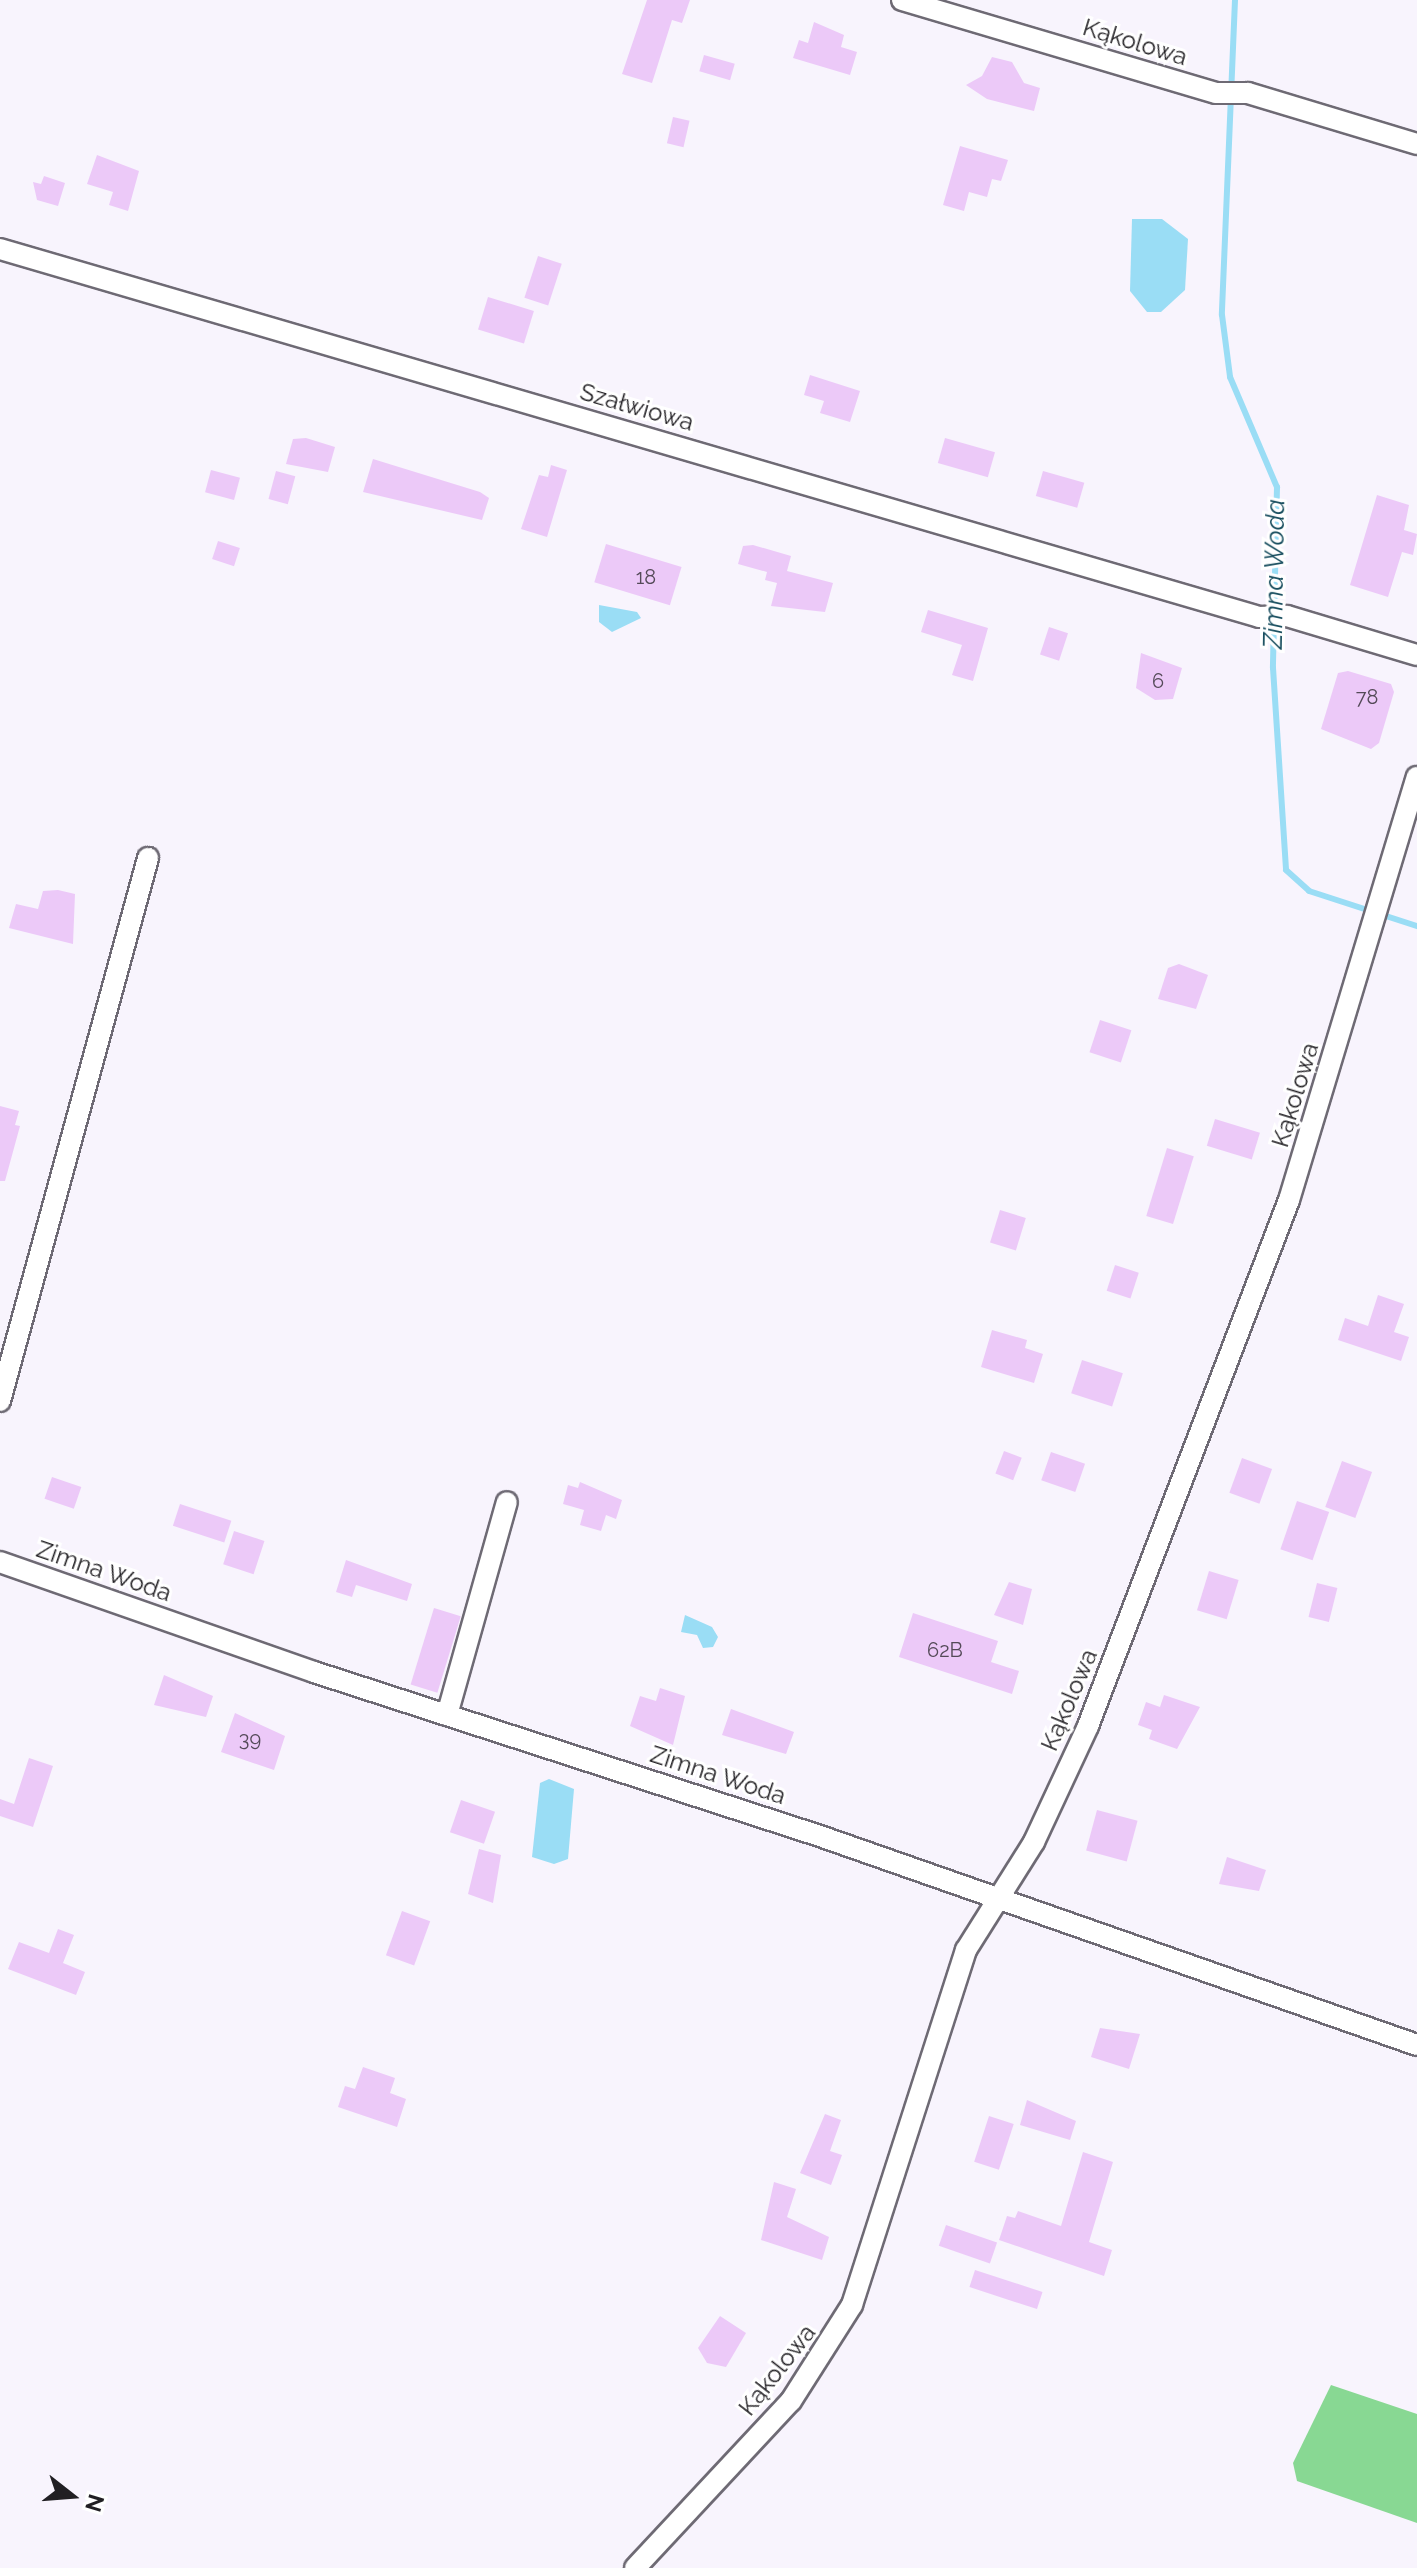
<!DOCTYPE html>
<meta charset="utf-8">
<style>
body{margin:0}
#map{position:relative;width:1417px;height:2568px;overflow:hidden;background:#f8f4fd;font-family:Raleway,sans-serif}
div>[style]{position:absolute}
.forest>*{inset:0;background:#88d893}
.water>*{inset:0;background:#9addf5}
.stream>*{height:6px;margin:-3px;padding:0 3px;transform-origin:3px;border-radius:3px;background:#9addf5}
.building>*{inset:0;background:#ecc9f8;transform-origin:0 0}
.roads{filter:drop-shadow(2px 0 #6e6a74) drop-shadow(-2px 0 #6e6a74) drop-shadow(0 2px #6e6a74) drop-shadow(0 -2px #6e6a74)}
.minor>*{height:20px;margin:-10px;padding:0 10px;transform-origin:10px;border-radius:10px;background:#fff}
span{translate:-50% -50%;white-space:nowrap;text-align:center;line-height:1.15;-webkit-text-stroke:6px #fff;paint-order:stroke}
.number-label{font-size:20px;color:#544a58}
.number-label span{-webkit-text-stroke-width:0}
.street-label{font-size:24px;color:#211f23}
.water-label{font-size:26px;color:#174d5e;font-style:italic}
.north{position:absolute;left:32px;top:2456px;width:80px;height:80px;-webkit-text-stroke:6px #fff;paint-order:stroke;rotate:107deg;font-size:22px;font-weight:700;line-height:32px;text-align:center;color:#211f23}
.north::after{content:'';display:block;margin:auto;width:28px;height:36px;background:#211f23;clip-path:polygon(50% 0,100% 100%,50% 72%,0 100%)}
</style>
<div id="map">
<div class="forest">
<i style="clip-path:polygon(1331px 2385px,1417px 2414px,1417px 2523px,1297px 2481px,1293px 2463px)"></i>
</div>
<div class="water">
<i style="clip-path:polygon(1132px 219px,1162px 219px,1188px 239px,1185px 290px,1161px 312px,1147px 312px,1130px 291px)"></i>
<i style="clip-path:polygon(599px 605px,637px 612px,641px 618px,612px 632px,599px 622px)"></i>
<i style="clip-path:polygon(685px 1615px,712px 1627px,718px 1637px,713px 1647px,703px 1648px,697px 1635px,681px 1632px)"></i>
<i style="clip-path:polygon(549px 1779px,574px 1789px,568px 1859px,554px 1864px,532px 1857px,540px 1783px)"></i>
</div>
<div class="stream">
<i style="left:1235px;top:0;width:315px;rotate:92.4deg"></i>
<i style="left:1222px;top:315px;width:63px;rotate:82.6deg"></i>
<i style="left:1230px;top:377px;width:120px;rotate:66.9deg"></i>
<i style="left:1277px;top:487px;width:181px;rotate:91.3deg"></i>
<i style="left:1273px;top:668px;width:202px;rotate:86.3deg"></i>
<i style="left:1286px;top:870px;width:31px;rotate:42deg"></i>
<i style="left:1309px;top:891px;width:114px;rotate:18deg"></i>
</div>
<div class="building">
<i style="clip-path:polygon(647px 0,690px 0,682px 23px,672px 20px,652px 83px,622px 74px)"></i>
<i style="clip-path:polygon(814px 22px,844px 35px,841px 47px,857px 52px,850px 75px,793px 58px,799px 40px,808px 43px)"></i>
<i style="left:704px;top:55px;width:32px;height:17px;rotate:16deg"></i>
<i style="clip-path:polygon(992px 57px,1012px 62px,1024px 83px,1040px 88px,1034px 111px,987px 99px,966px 85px,982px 76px)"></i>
<i style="left:673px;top:117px;width:17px;height:27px;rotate:13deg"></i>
<i style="clip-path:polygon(960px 146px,1008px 160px,1001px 181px,992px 179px,987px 197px,969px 192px,964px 211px,943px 205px)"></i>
<i style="clip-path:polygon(97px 155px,139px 171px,128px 211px,109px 205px,113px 192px,87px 184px)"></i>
<i style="clip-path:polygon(44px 176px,65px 183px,58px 206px,37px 200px,33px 182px,41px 184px)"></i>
<i style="left:538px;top:256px;width:25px;height:44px;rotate:18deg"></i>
<i style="left:488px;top:297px;width:48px;height:34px;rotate:17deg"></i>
<i style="clip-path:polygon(810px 375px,860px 391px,850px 422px,820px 413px,824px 401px,804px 395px)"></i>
<i style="clip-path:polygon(306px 438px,335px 447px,328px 472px,286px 464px,293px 439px)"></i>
<i style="left:945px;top:438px;width:52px;height:26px;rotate:16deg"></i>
<i style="clip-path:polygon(373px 459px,480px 492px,489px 498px,482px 520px,363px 492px)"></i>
<i style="clip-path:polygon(551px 465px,567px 470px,547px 537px,521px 529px,539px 475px,548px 477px)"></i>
<i style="left:211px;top:470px;width:30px;height:23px;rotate:15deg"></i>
<i style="left:276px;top:471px;width:20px;height:29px;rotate:15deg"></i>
<i style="left:1043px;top:471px;width:43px;height:26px;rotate:16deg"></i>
<i style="clip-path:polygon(1377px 495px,1409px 505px,1404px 530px,1417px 534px,1413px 555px,1402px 552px,1388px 597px,1350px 585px)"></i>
<i style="left:218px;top:541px;width:23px;height:19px;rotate:18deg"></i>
<i style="left:606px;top:544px;width:79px;height:40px;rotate:17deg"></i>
<i style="clip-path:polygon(753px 545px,791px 556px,787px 571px,833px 583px,825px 612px,771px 606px,777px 583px,765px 580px,767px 572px,738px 564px,743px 546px)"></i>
<i style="clip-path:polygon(928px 610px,988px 628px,973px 681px,952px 675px,962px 645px,921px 632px)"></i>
<i style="left:1049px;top:627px;width:20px;height:29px;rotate:18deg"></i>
<i style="clip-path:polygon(1141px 653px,1182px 668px,1173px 699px,1155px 700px,1136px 688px)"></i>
<i style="clip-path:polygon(1348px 671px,1391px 684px,1394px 692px,1379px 743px,1371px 749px,1321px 729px,1338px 673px)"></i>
<i style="clip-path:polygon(58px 890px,75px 894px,73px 944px,9px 928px,16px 904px,38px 909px,43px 891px)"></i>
<i style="clip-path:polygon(1179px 964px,1208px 975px,1196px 1009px,1158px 999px,1168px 968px)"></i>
<i style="left:1100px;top:1020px;width:33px;height:34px;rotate:18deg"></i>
<i style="clip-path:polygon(0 1106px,19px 1111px,15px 1125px,20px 1126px,5px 1181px,0 1181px)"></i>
<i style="left:1215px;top:1119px;width:47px;height:28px;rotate:17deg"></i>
<i style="left:1167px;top:1148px;width:28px;height:71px;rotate:17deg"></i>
<i style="left:1000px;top:1210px;width:27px;height:34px;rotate:17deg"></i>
<i style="left:1115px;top:1265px;width:25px;height:27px;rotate:18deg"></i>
<i style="clip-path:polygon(1378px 1295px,1404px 1304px,1394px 1332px,1409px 1337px,1401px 1361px,1338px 1340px,1345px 1318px,1368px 1326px)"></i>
<i style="clip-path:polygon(992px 1330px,1027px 1340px,1025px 1348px,1043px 1354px,1034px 1383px,981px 1367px)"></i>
<i style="left:1082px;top:1360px;width:43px;height:35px;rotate:18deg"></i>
<i style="left:1004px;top:1451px;width:19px;height:24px;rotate:21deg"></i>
<i style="left:1051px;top:1452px;width:36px;height:30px;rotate:19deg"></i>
<i style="left:1242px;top:1458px;width:32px;height:37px;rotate:20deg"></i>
<i style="left:1342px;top:1461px;width:32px;height:49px;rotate:20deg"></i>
<i style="left:52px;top:1477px;width:31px;height:23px;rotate:19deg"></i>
<i style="clip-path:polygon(580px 1482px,622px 1500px,616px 1519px,606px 1515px,601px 1531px,580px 1525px,584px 1510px,563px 1504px,568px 1485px,578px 1488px)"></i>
<i style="left:1297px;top:1501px;width:34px;height:51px;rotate:19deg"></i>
<i style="left:180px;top:1504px;width:54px;height:23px;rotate:18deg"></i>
<i style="left:234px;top:1531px;width:32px;height:35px;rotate:18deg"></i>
<i style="clip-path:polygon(346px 1560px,412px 1584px,407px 1601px,356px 1585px,352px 1597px,336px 1592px)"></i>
<i style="left:1209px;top:1571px;width:31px;height:41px;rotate:17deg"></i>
<i style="clip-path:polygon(1009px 1582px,1032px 1589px,1023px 1625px,994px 1615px)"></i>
<i style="left:1317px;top:1583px;width:21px;height:35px;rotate:14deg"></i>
<i style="left:434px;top:1608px;width:28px;height:80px;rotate:17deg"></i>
<i style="clip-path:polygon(913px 1613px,998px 1641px,991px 1662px,1019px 1671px,1012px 1694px,899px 1657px)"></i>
<i style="clip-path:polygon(164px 1675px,213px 1696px,206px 1717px,154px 1705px)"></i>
<i style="clip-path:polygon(660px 1688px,685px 1696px,673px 1745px,630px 1726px,640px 1696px,656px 1701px)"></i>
<i style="clip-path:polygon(1164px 1695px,1200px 1707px,1177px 1749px,1149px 1739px,1152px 1730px,1138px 1725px,1146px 1702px,1160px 1707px)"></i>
<i style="clip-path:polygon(731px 1709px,794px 1732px,786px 1754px,722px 1735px)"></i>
<i style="clip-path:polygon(235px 1713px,285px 1736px,274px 1770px,221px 1752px)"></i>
<i style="clip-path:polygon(29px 1758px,53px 1766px,33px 1827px,0 1816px,0 1799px,14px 1804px)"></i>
<i style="left:461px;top:1800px;width:36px;height:34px;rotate:19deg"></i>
<i style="left:1097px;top:1810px;width:42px;height:42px;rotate:15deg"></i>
<i style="clip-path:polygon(479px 1849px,501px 1855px,493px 1903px,468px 1894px)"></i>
<i style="clip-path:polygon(1227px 1857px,1266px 1870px,1259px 1891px,1219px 1884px)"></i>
<i style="left:402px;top:1911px;width:30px;height:47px;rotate:20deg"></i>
<i style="clip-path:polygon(58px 1929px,74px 1935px,63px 1963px,85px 1972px,76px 1995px,8px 1969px,19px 1942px,49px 1953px)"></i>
<i style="clip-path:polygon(1100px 2028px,1140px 2034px,1129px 2069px,1091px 2057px)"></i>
<i style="clip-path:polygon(363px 2067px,395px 2078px,390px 2093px,406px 2099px,397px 2127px,338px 2107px,345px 2086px,355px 2089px)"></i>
<i style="clip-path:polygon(1027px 2100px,1076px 2121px,1070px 2140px,1020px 2125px)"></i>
<i style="clip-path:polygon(825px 2114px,841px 2120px,830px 2151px,842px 2155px,831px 2185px,800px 2173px)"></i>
<i style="left:989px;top:2116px;width:26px;height:48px;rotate:18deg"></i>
<i style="clip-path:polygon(1083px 2152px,1113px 2162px,1089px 2242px,1112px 2250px,1104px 2276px,999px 2240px,1007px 2216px,1015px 2218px,1018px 2211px,1061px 2226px)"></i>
<i style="clip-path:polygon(774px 2182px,796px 2189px,787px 2217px,829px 2237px,822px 2260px,761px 2240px)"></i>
<i style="left:946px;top:2225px;width:54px;height:22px;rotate:19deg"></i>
<i style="left:975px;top:2270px;width:71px;height:18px;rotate:18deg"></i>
<i style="clip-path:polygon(720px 2316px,746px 2333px,726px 2367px,707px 2363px,698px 2348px)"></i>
</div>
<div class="roads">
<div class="minor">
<i style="left:902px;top:0;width:327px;rotate:16.5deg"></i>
<i style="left:1216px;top:93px;width:32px"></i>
<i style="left:1248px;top:93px;width:177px;rotate:16.8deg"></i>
<i style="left:0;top:249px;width:1312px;rotate:16.29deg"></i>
<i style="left:1259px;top:617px;width:28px;rotate:-2deg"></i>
<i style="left:1287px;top:616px;width:136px;rotate:16.7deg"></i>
<i style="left:0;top:1401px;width:563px;rotate:-74.75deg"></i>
<i style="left:0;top:1562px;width:333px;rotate:19.3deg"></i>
<i style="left:314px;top:1672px;width:529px;rotate:17.96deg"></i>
<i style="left:817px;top:1835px;width:636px;rotate:19.29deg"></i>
<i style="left:447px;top:1715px;width:221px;rotate:-74.3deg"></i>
<i style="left:635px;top:2568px;width:229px;rotate:-47deg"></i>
<i style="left:791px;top:2401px;width:114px;rotate:-57.6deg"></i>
<i style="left:852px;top:2305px;width:373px;rotate:-72.2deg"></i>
<i style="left:966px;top:1950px;width:128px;rotate:-57.8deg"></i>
<i style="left:1034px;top:1842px;width:128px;rotate:-65deg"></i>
<i style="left:1088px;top:1726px;width:563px;rotate:-69.09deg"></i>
<i style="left:1289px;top:1200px;width:442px;rotate:-73.2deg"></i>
</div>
</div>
<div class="number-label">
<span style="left:646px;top:577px">18</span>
<span style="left:1158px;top:681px">6</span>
<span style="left:1367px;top:697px">78</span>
<span style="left:945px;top:1650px">62B</span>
<span style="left:250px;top:1739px">39</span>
</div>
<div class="street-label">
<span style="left:1135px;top:42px;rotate:17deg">Kąkolowa</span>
<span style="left:637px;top:407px;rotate:16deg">Szałwiowa</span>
<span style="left:1295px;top:1095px;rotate:-73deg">Kąkolowa</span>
<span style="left:104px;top:1571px;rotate:19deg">Zimna Woda</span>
<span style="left:1069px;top:1700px;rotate:-67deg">Kąkolowa</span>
<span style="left:718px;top:1775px;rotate:18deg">Zimna Woda</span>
<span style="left:777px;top:2370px;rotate:-52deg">Kąkolowa</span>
</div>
<div class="water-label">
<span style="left:1275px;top:574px;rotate:-89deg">Zimna Woda</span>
</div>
<div class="north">N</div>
</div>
